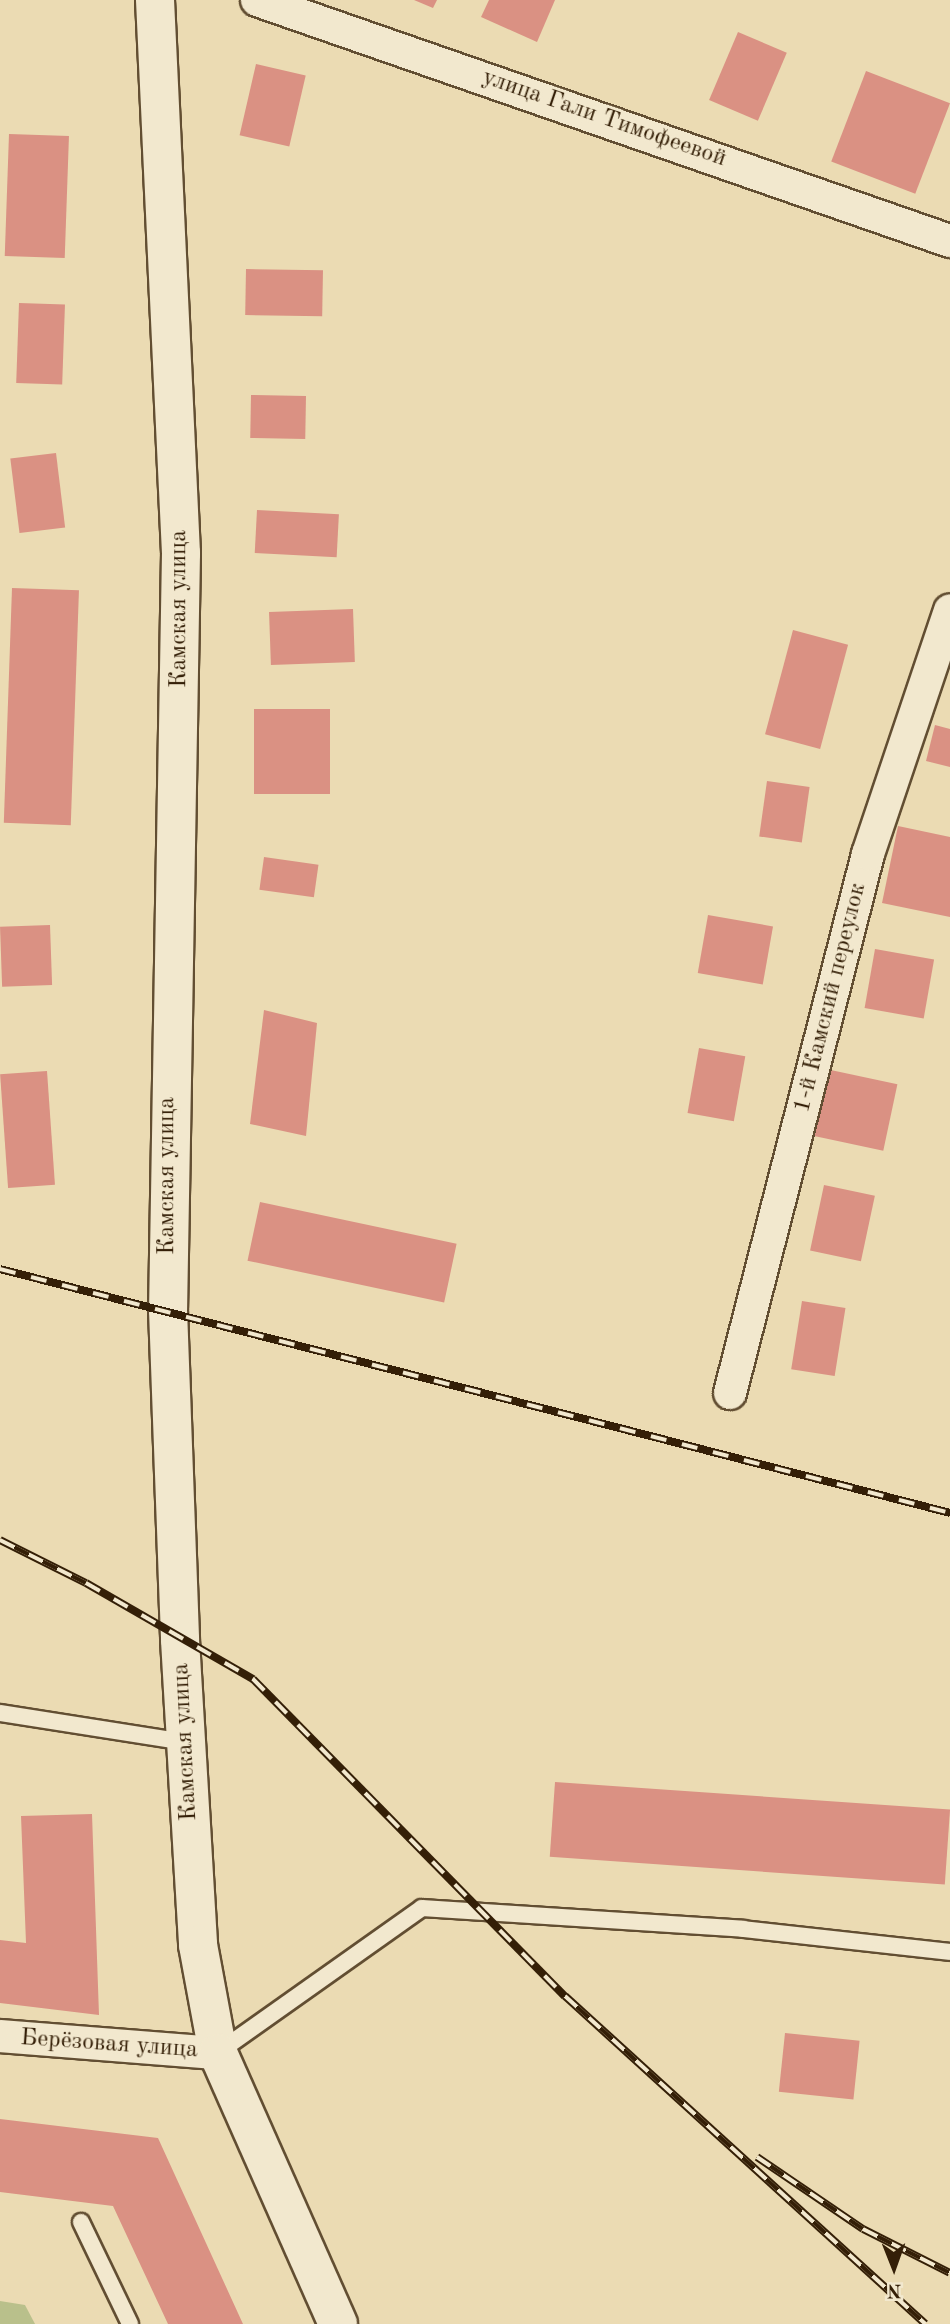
<!DOCTYPE html>
<meta charset="utf-8">
<style>
body{margin:0}
#map{position:relative;width:950px;height:2324px;overflow:hidden;background:#ebdbb3;font-family:"Old Standard TT",serif}
div>[style]{position:absolute}
.green>*{inset:0;background:#b9c08b}
.building>*{inset:0;background:#da9183;transform-origin:0 0}
.roads{filter:drop-shadow(2px 0 #624e32) drop-shadow(-2px 0 #624e32) drop-shadow(0 2px #624e32) drop-shadow(0 -2px #624e32)}
.lane>*{height:16px;margin:-8px;padding:0 8px;transform-origin:8px;border-radius:8px;background:#f2e8ce}
.street>*{height:32px;margin:-16px;padding:0 16px;transform-origin:16px;border-radius:16px;background:#f2e8ce}
.secondary>*{height:38px;margin:-19px;padding:0 19px;transform-origin:19px;border-radius:19px;background:#f2e8ce}
.rail>*{height:8px;margin-top:-4px;transform-origin:0;background:repeating-linear-gradient(90deg,#f2e8ce 0 16px,#341f07 0 32px);box-sizing:border-box;border-block:2px solid #341f07}
span{translate:-50% -50%;white-space:nowrap;text-align:center;line-height:1.15;-webkit-text-stroke:5px #f2e8ce;paint-order:stroke}
.street-label{font-size:24px;color:#341f07}
.north{position:absolute;left:859px;top:2233px;width:70px;height:70px;-webkit-text-stroke:5px #f2e8ce;paint-order:stroke;rotate:179deg;font-size:19px;font-weight:700;line-height:28px;text-align:center;color:#341f07}
.north::after{content:'';display:block;margin:auto;width:24px;height:32px;background:#341f07;clip-path:polygon(50% 0,100% 100%,50% 72%,0 100%)}
</style>
<div id="map">
<div class="green">
<i style="clip-path:polygon(0 2301px,25px 2305px,35px 2324px,0 2324px)"></i>
</div>
<div class="building">
<i style="clip-path:polygon(414px 0,437px 0,433px 8px)"></i>
<i style="clip-path:polygon(489px 0,555px 0,537px 42px,481px 17px)"></i>
<i style="left:738px;top:32px;width:53px;height:74px;rotate:23deg"></i>
<i style="left:256px;top:64px;width:51px;height:73px;rotate:13deg"></i>
<i style="left:866px;top:71px;width:90px;height:97px;rotate:21deg"></i>
<i style="left:9px;top:134px;width:60px;height:122px;rotate:2deg"></i>
<i style="left:246px;top:269px;width:77px;height:46px;rotate:1deg"></i>
<i style="left:19px;top:303px;width:46px;height:80px;rotate:2deg"></i>
<i style="left:251px;top:395px;width:55px;height:43px;rotate:1deg"></i>
<i style="left:56px;top:453px;width:75px;height:46px;rotate:83deg"></i>
<i style="left:257px;top:510px;width:82px;height:43px;rotate:3deg"></i>
<i style="left:12px;top:588px;width:67px;height:235px;rotate:2deg"></i>
<i style="left:353px;top:609px;width:53px;height:84px;rotate:88deg"></i>
<i style="left:793px;top:630px;width:57px;height:108px;rotate:15deg"></i>
<i style="left:254px;top:709px;width:76px;height:85px"></i>
<i style="clip-path:polygon(935px 725px,950px 729px,950px 767px,926px 761px)"></i>
<i style="left:767px;top:781px;width:43px;height:56px;rotate:8deg"></i>
<i style="clip-path:polygon(898px 826px,950px 837px,950px 917px,882px 903px)"></i>
<i style="left:264px;top:857px;width:55px;height:33px;rotate:8deg"></i>
<i style="left:708px;top:915px;width:66px;height:59px;rotate:10deg"></i>
<i style="left:50px;top:925px;width:60px;height:50px;rotate:88deg"></i>
<i style="left:875px;top:949px;width:60px;height:60px;rotate:10deg"></i>
<i style="clip-path:polygon(264px 1010px,317px 1023px,306px 1136px,250px 1124px)"></i>
<i style="left:699px;top:1048px;width:47px;height:66px;rotate:10deg"></i>
<i style="left:826px;top:1069px;width:73px;height:68px;rotate:12deg"></i>
<i style="left:47px;top:1071px;width:114px;height:47px;rotate:86deg"></i>
<i style="left:824px;top:1185px;width:52px;height:67px;rotate:12deg"></i>
<i style="left:260px;top:1202px;width:201px;height:60px;rotate:12deg"></i>
<i style="left:802px;top:1301px;width:44px;height:69px;rotate:9deg"></i>
<i style="left:555px;top:1782px;width:396px;height:75px;rotate:4deg"></i>
<i style="clip-path:polygon(92px 1814px,99px 2015px,0 2003px,0 1940px,26px 1943px,21px 1816px)"></i>
<i style="left:785px;top:2033px;width:75px;height:59px;rotate:6deg"></i>
<i style="clip-path:polygon(0 2119px,158px 2138px,243px 2324px,168px 2324px,113px 2206px,0 2192px)"></i>
</div>
<div class="roads">
<div class="lane">
<i style="left:0;top:1713px;width:188px;rotate:8.9deg"></i>
<i style="left:220px;top:2051px;width:247px;rotate:-35.3deg"></i>
<i style="left:422px;top:1908px;width:322px;rotate:3.7deg"></i>
<i style="left:743px;top:1929px;width:208px;rotate:6.3deg"></i>
<i style="left:81px;top:2222px;width:113px;rotate:64.3deg"></i>
</div>
<div class="street">
<i style="left:257px;top:0;width:734px;rotate:19.18deg"></i>
<i style="left:730px;top:1393px;width:556px;rotate:-75.64deg"></i>
<i style="left:868px;top:854px;width:257px;rotate:-71.4deg"></i>
<i style="left:0;top:2036px;width:219px;rotate:4.5deg"></i>
</div>
<div class="secondary">
<i style="left:155px;top:0;width:554px;rotate:87.31deg"></i>
<i style="left:181px;top:553px;width:757px;rotate:90.98deg"></i>
<i style="left:168px;top:1310px;width:330px;rotate:87.9deg"></i>
<i style="left:180px;top:1640px;width:306px;rotate:86.6deg"></i>
<i style="left:198px;top:1945px;width:110px;rotate:79.5deg"></i>
<i style="left:218px;top:2053px;width:296px;rotate:66.1deg"></i>
</div>
</div>
<div class="rail">
<i style="left:0;top:1269px;width:981px;rotate:14.4deg"></i>
<i style="left:0;top:1540px;width:96px;rotate:26.6deg"></i>
<i style="left:86px;top:1583px;width:193px;rotate:29.9deg"></i>
<i style="left:253px;top:1679px;width:445px;rotate:45.5deg"></i>
<i style="left:565px;top:1996px;width:487px;rotate:42.3deg"></i>
<i style="left:757px;top:2157px;width:128px;rotate:34.2deg"></i>
<i style="left:863px;top:2229px;width:97px;rotate:26.8deg"></i>
</div>
<div class="street-label">
<span style="left:604px;top:119px;rotate:19deg">улица Гали Тимофеевой</span>
<span style="left:180px;top:609px;rotate:-90deg">Камская улица</span>
<span style="left:831px;top:998px;rotate:-76deg">1-й Камский переулок</span>
<span style="left:168px;top:1176px;rotate:-90deg">Камская улица</span>
<span style="left:186px;top:1742px;rotate:-93deg">Камская улица</span>
<span style="left:109px;top:2045px;rotate:4deg">Берёзовая улица</span>
</div>
<div class="north">N</div>
</div>
